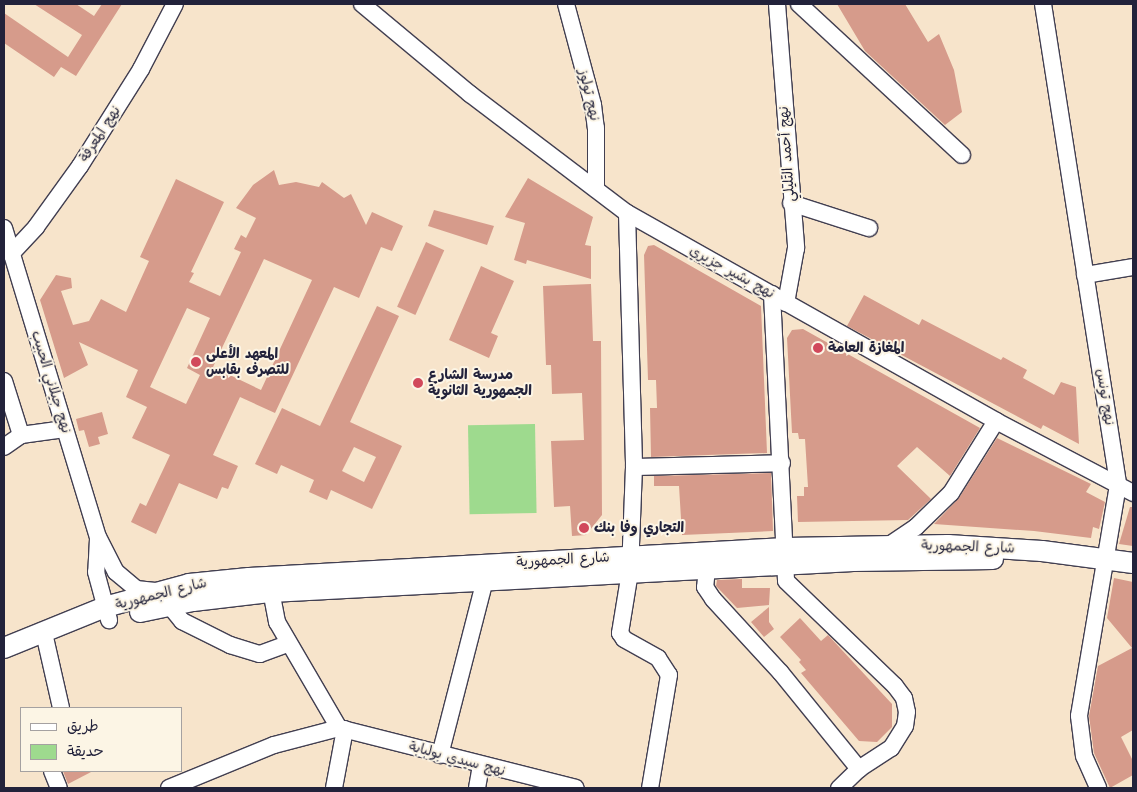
<!DOCTYPE html>
<meta charset="utf-8">
<style>
body{margin:0}
#map{position:relative;width:1137px;height:792px;overflow:hidden;background:#f7e4cb;font-family:Kalam,"Playpen Sans Arabic",sans-serif}
div>[style]{position:absolute}
.green>*{inset:0;background:#9eda8e;transform-origin:0 0}
.building>*{inset:0;background:#d69b8b;transform-origin:0 0}
.roads{filter:drop-shadow(1px 0 #423f51) drop-shadow(-1px 0 #423f51) drop-shadow(0 1px #423f51) drop-shadow(0 -1px #423f51)}
.minor>*{height:16px;margin:-8px;padding:0 8px;transform-origin:8px;border-radius:8px;background:#fff}
.major>*{height:20px;margin:-10px;padding:0 10px;transform-origin:10px;border-radius:10px;background:#fff}
.dots>*{width:14px;height:14px;translate:-50% -50%;box-sizing:border-box;border:2px solid #fcf5e5;border-radius:50%}
span{translate:-50% -50%;white-space:nowrap;text-align:center;line-height:1.15;-webkit-text-stroke:4px #fcf5e5;paint-order:stroke}
.street-label{font-size:14px;color:#22223b}
.poi-label{font-size:14px;color:#22223b;font-weight:700}
.left{translate:0 -50%;text-align:left}
.frame{position:absolute;inset:0;border:5px solid #22223b;pointer-events:none}
.legend{position:absolute;left:20px;top:707px;width:162px;height:65px;box-sizing:border-box;background:#fcf5e5;border:1px solid #a5a1a1;margin:0;padding:6px 9px;list-style:none;font-size:15px;color:#22223b}
.legend li{display:flex;align-items:center;gap:10px;height:25px}
.legend b{width:25px;border:1px solid #a5a1a1}
</style>
<div id="map">
<div class="green">
<i style="left:535px;top:424px;width:89px;height:67px;rotate:89deg"></i>
</div>
<div class="building">
<i style="clip-path:polygon(34px 4px,76px 4px,94px 16px,102px 4px,122px 4px,76px 76px,61px 67px,54px 77px,4px 43px,4px 13px,68px 57px,82px 35px)"></i>
<i style="clip-path:polygon(837px 4px,905px 4px,928px 42px,939px 34px,954px 70px,962px 112px,945px 125px,865px 51px)"></i>
<i style="clip-path:polygon(evenodd,274px 170px,279px 185px,296px 182px,319px 187px,322px 182px,344px 198px,351px 194px,366px 225px,372px 212px,403px 226px,392px 251px,381px 247px,359px 298px,334px 287px,275px 413px,240px 397px,213px 455px,238px 466px,228px 489px,222px 487px,217px 499px,179px 483px,156px 534px,131px 522px,140px 503px,146px 506px,170px 455px,132px 438px,147px 407px,126px 397px,138px 370px,79px 342px,88px 365px,64px 378px,40px 300px,56px 275px,71px 278px,72px 288px,61px 291px,73px 325px,89px 321px,101px 299px,126px 312px,149px 261px,140px 257px,176px 179px,224px 202px,191px 272px,194px 273px,189px 282px,220px 296px,241px 252px,234px 249px,241px 235px,246px 238px,256px 218px,236px 208px,253px 185px,274px 170px,264px 259px,312px 280px,261px 390px,213px 367px,264px 259px,274px 170px,187px 308px,210px 318px,187px 368px,200px 375px,186px 404px,150px 387px,187px 308px)"></i>
<i style="clip-path:polygon(528px 178px,593px 217px,585px 245px,591px 246px,591px 279px,527px 260px,526px 264px,514px 260px,525px 223px,505px 217px)"></i>
<i style="clip-path:polygon(434px 210px,494px 226px,487px 245px,428px 226px)"></i>
<i style="left:426px;top:242px;width:20px;height:71px;rotate:24deg"></i>
<i style="clip-path:polygon(654px 245px,761px 306px,767px 453px,651px 457px,650px 408px,657px 408px,656px 380px,648px 380px,644px 255px,648px 246px)"></i>
<i style="clip-path:polygon(481px 266px,514px 281px,491px 333px,498px 336px,489px 358px,449px 340px)"></i>
<i style="clip-path:polygon(591px 284px,593px 341px,601px 341px,602px 515px,586px 535px,572px 536px,570px 506px,554px 507px,551px 441px,584px 440px,582px 393px,552px 394px,551px 365px,546px 365px,543px 286px)"></i>
<i style="clip-path:polygon(864px 295px,919px 325px,922px 319px,1001px 360px,1003px 357px,1027px 370px,1023px 378px,1054px 395px,1061px 382px,1076px 387px,1079px 444px,1043px 425px,1041px 429px,847px 326px)"></i>
<i style="clip-path:polygon(evenodd,377px 306px,399px 316px,350px 422px,402px 446px,372px 509px,331px 490px,327px 500px,309px 492px,314px 480px,281px 465px,277px 474px,255px 464px,282px 408px,320px 426px,377px 306px,354px 447px,376px 457px,364px 482px,342px 471px,354px 447px)"></i>
<i style="clip-path:polygon(803px 329px,980px 428px,950px 476px,917px 447px,897px 466px,931px 499px,908px 520px,798px 522px,797px 496px,804px 496px,804px 487px,808px 487px,805px 439px,799px 439px,798px 433px,792px 433px,787px 338px,792px 330px)"></i>
<i style="clip-path:polygon(102px 412px,108px 434px,98px 437px,100px 444px,89px 447px,84px 430px,79px 431px,76px 419px)"></i>
<i style="clip-path:polygon(997px 438px,1091px 484px,1086px 492px,1105px 502px,1099px 529px,1093px 527px,1091px 538px,1034px 531px,934px 524px,959px 498px)"></i>
<i style="clip-path:polygon(771px 473px,773px 531px,682px 535px,679px 486px,654px 486px,654px 476px)"></i>
<i style="clip-path:polygon(1130px 507px,1133px 507px,1133px 546px,1119px 544px)"></i>
<i style="clip-path:polygon(1114px 578px,1133px 582px,1133px 730px,1121px 737px,1133px 761px,1133px 775px,1110px 788px,1094px 753px,1089px 716px,1098px 666px,1132px 648px,1107px 618px)"></i>
<i style="clip-path:polygon(742px 579px,742px 588px,770px 588px,769px 605px,737px 608px,716px 586px,717px 580px)"></i>
<i style="clip-path:polygon(769px 607px,769px 622px,774px 629px,764px 637px,751px 622px)"></i>
<i style="clip-path:polygon(800px 618px,821px 641px,828px 635px,892px 704px,892px 727px,877px 742px,859px 741px,801px 673px,806px 670px,799px 662px,801px 660px,780px 637px)"></i>
<i style="clip-path:polygon(63px 771px,93px 771px,68px 784px)"></i>
</div>
<div class="roads">
<div class="minor">
<i style="left:362px;top:4px;width:141px;rotate:39.8deg"></i>
<i style="left:470px;top:94px;width:197px;rotate:37.2deg"></i>
<i style="left:627px;top:213px;width:424px;rotate:29.4deg"></i>
<i style="left:996px;top:421px;width:155px;rotate:27.7deg"></i>
<i style="left:566px;top:4px;width:105px;rotate:75deg"></i>
<i style="left:593px;top:105px;width:23px;rotate:83deg"></i>
<i style="left:596px;top:128px;width:61px;rotate:90deg"></i>
<i style="left:777px;top:4px;width:245px;rotate:85.5deg"></i>
<i style="left:796px;top:248px;width:56px;rotate:100.3deg"></i>
<i style="left:799px;top:4px;width:222px;rotate:42.8deg"></i>
<i style="left:1043px;top:4px;width:487px;rotate:81.1deg"></i>
<i style="left:1118px;top:485px;width:234px;rotate:99.6deg"></i>
<i style="left:1079px;top:716px;width:40px;rotate:82.9deg"></i>
<i style="left:1084px;top:756px;width:35px;rotate:66deg"></i>
<i style="left:791px;top:203px;width:82px;rotate:17.8deg"></i>
<i style="left:627px;top:213px;width:254px;rotate:88.4deg"></i>
<i style="left:634px;top:467px;width:105px;rotate:92.2deg"></i>
<i style="left:630px;top:572px;width:62px;rotate:99.3deg"></i>
<i style="left:620px;top:633px;width:7px;rotate:56deg"></i>
<i style="left:624px;top:639px;width:39px;rotate:29deg"></i>
<i style="left:658px;top:658px;width:20px;rotate:57deg"></i>
<i style="left:669px;top:675px;width:115px;rotate:99.5deg"></i>
<i style="left:4px;top:228px;width:323px;rotate:73.1deg"></i>
<i style="left:98px;top:537px;width:39px;rotate:63deg"></i>
<i style="left:116px;top:572px;width:26px;rotate:40deg"></i>
<i style="left:136px;top:589px;width:29px;rotate:6deg"></i>
<i style="left:165px;top:592px;width:14px;rotate:73deg"></i>
<i style="left:169px;top:605px;width:21px;rotate:51deg"></i>
<i style="left:182px;top:621px;width:54px;rotate:26.6deg"></i>
<i style="left:230px;top:645px;width:31px;rotate:17deg"></i>
<i style="left:260px;top:654px;width:29px;rotate:-20deg"></i>
<i style="left:11px;top:254px;width:37px;rotate:-47deg"></i>
<i style="left:36px;top:227px;width:75px;rotate:-54.2deg"></i>
<i style="left:80px;top:166px;width:115px;rotate:-57.8deg"></i>
<i style="left:141px;top:69px;width:73px;rotate:-62.4deg"></i>
<i style="left:1085px;top:275px;width:49px;rotate:-9.5deg"></i>
<i style="left:772px;top:294px;width:287px;rotate:87.2deg"></i>
<i style="left:786px;top:581px;width:151px;rotate:43.9deg"></i>
<i style="left:895px;top:686px;width:15px;rotate:53deg"></i>
<i style="left:904px;top:698px;width:14px;rotate:78deg"></i>
<i style="left:907px;top:712px;width:14px;rotate:98deg"></i>
<i style="left:905px;top:726px;width:26px;rotate:122deg"></i>
<i style="left:891px;top:748px;width:38px;rotate:147deg"></i>
<i style="left:859px;top:769px;width:28px;rotate:136deg"></i>
<i style="left:4px;top:381px;width:57px;rotate:72.5deg"></i>
<i style="left:4px;top:447px;width:21px;rotate:-35deg"></i>
<i style="left:21px;top:435px;width:44px;rotate:-7.8deg"></i>
<i style="left:634px;top:467px;width:148px;rotate:-1.5deg"></i>
<i style="left:98px;top:539px;width:33px;rotate:93deg"></i>
<i style="left:96px;top:572px;width:50px;rotate:74.8deg"></i>
<i style="left:888px;top:546px;width:34px;rotate:-34deg"></i>
<i style="left:916px;top:527px;width:49px;rotate:-44.2deg"></i>
<i style="left:951px;top:493px;width:85px;rotate:-58deg"></i>
<i style="left:707px;top:569px;width:18px;rotate:96deg"></i>
<i style="left:705px;top:587px;width:14px;rotate:56deg"></i>
<i style="left:713px;top:599px;width:100px;rotate:47.4deg"></i>
<i style="left:781px;top:673px;width:124px;rotate:50.9deg"></i>
<i style="left:269px;top:580px;width:43px;rotate:79.2deg"></i>
<i style="left:277px;top:622px;width:123px;rotate:59.7deg"></i>
<i style="left:44px;top:633px;width:77px;rotate:77.2deg"></i>
<i style="left:440px;top:755px;width:181px;rotate:-75.6deg"></i>
<i style="left:52px;top:771px;width:18px;rotate:68deg"></i>
<i style="left:169px;top:788px;width:113px;rotate:-22.3deg"></i>
<i style="left:274px;top:745px;width:67px;rotate:-14.7deg"></i>
<i style="left:339px;top:728px;width:244px;rotate:14.2deg"></i>
<i style="left:334px;top:788px;width:60px;rotate:-79.4deg"></i>
<i style="left:477px;top:788px;width:22px;rotate:-80deg"></i>
</div>
<div class="major">
<i style="left:140px;top:612px;width:54px;rotate:-11.7deg"></i>
<i style="left:193px;top:601px;width:79px;rotate:-6.6deg"></i>
<i style="left:271px;top:592px;width:583px;rotate:-3.05deg"></i>
<i style="left:853px;top:561px;width:140px;rotate:-0.8deg"></i>
<i style="left:4px;top:648px;width:109px;rotate:-22.1deg"></i>
<i style="left:105px;top:607px;width:87px;rotate:-15.3deg"></i>
<i style="left:189px;top:584px;width:60px;rotate:-5.7deg"></i>
<i style="left:249px;top:578px;width:538px;rotate:-3.2deg"></i>
<i style="left:786px;top:548px;width:162px;rotate:-1.1deg"></i>
<i style="left:948px;top:545px;width:94px;rotate:3.7deg"></i>
<i style="left:1042px;top:551px;width:92px;rotate:7.5deg"></i>
</div>
</div>
<div class="dots">
<i style="left:818px;top:348px;background:#d1495b"></i>
<i style="left:196px;top:362px;background:#d1495b"></i>
<i style="left:418px;top:383px;background:#d1495b"></i>
<i style="left:584px;top:528px;background:#d1495b"></i>
</div>
<div class="street-label">
<span style="left:589px;top:95px;rotate:77deg">نهج تولوز</span>
<span style="left:100px;top:134px;rotate:-57deg">نهج المعرفة</span>
<span style="left:787px;top:154px;rotate:-94deg">نهج أحمد التليلي</span>
<span style="left:732px;top:272px;rotate:29deg">نهج بشير جزيري</span>
<span style="left:51px;top:382px;rotate:73deg">نهج جيلاني الحبيب</span>
<span style="left:1105px;top:397px;rotate:81deg">نهج تونس</span>
<span style="left:968px;top:547px;rotate:2deg">شارع الجمهورية</span>
<span style="left:563px;top:560px;rotate:-3deg">شارع الجمهورية</span>
<span style="left:161px;top:594px;rotate:-14deg">شارع الجمهورية</span>
<span style="left:457px;top:759px;rotate:15deg">نهج سيدي بولبابة</span>
</div>
<div class="poi-label">
<span class="left" style="left:828px;top:348px">المغازة العامة</span>
<span class="left" style="left:206px;top:362px">المعهد الأعلى<br>للتصرف بقابس</span>
<span class="left" style="left:428px;top:383px">مدرسة الشارع<br>الجمهورية الثانوية</span>
<span class="left" style="left:594px;top:528px">التجاري وفا بنك</span>
</div>
<div class="frame"></div>
<ul class="legend">
<li><b style="height:6px;background:#fff"></b>طريق</li>
<li><b style="height:14px;background:#9eda8e"></b>حديقة</li>
</ul>
</div>
